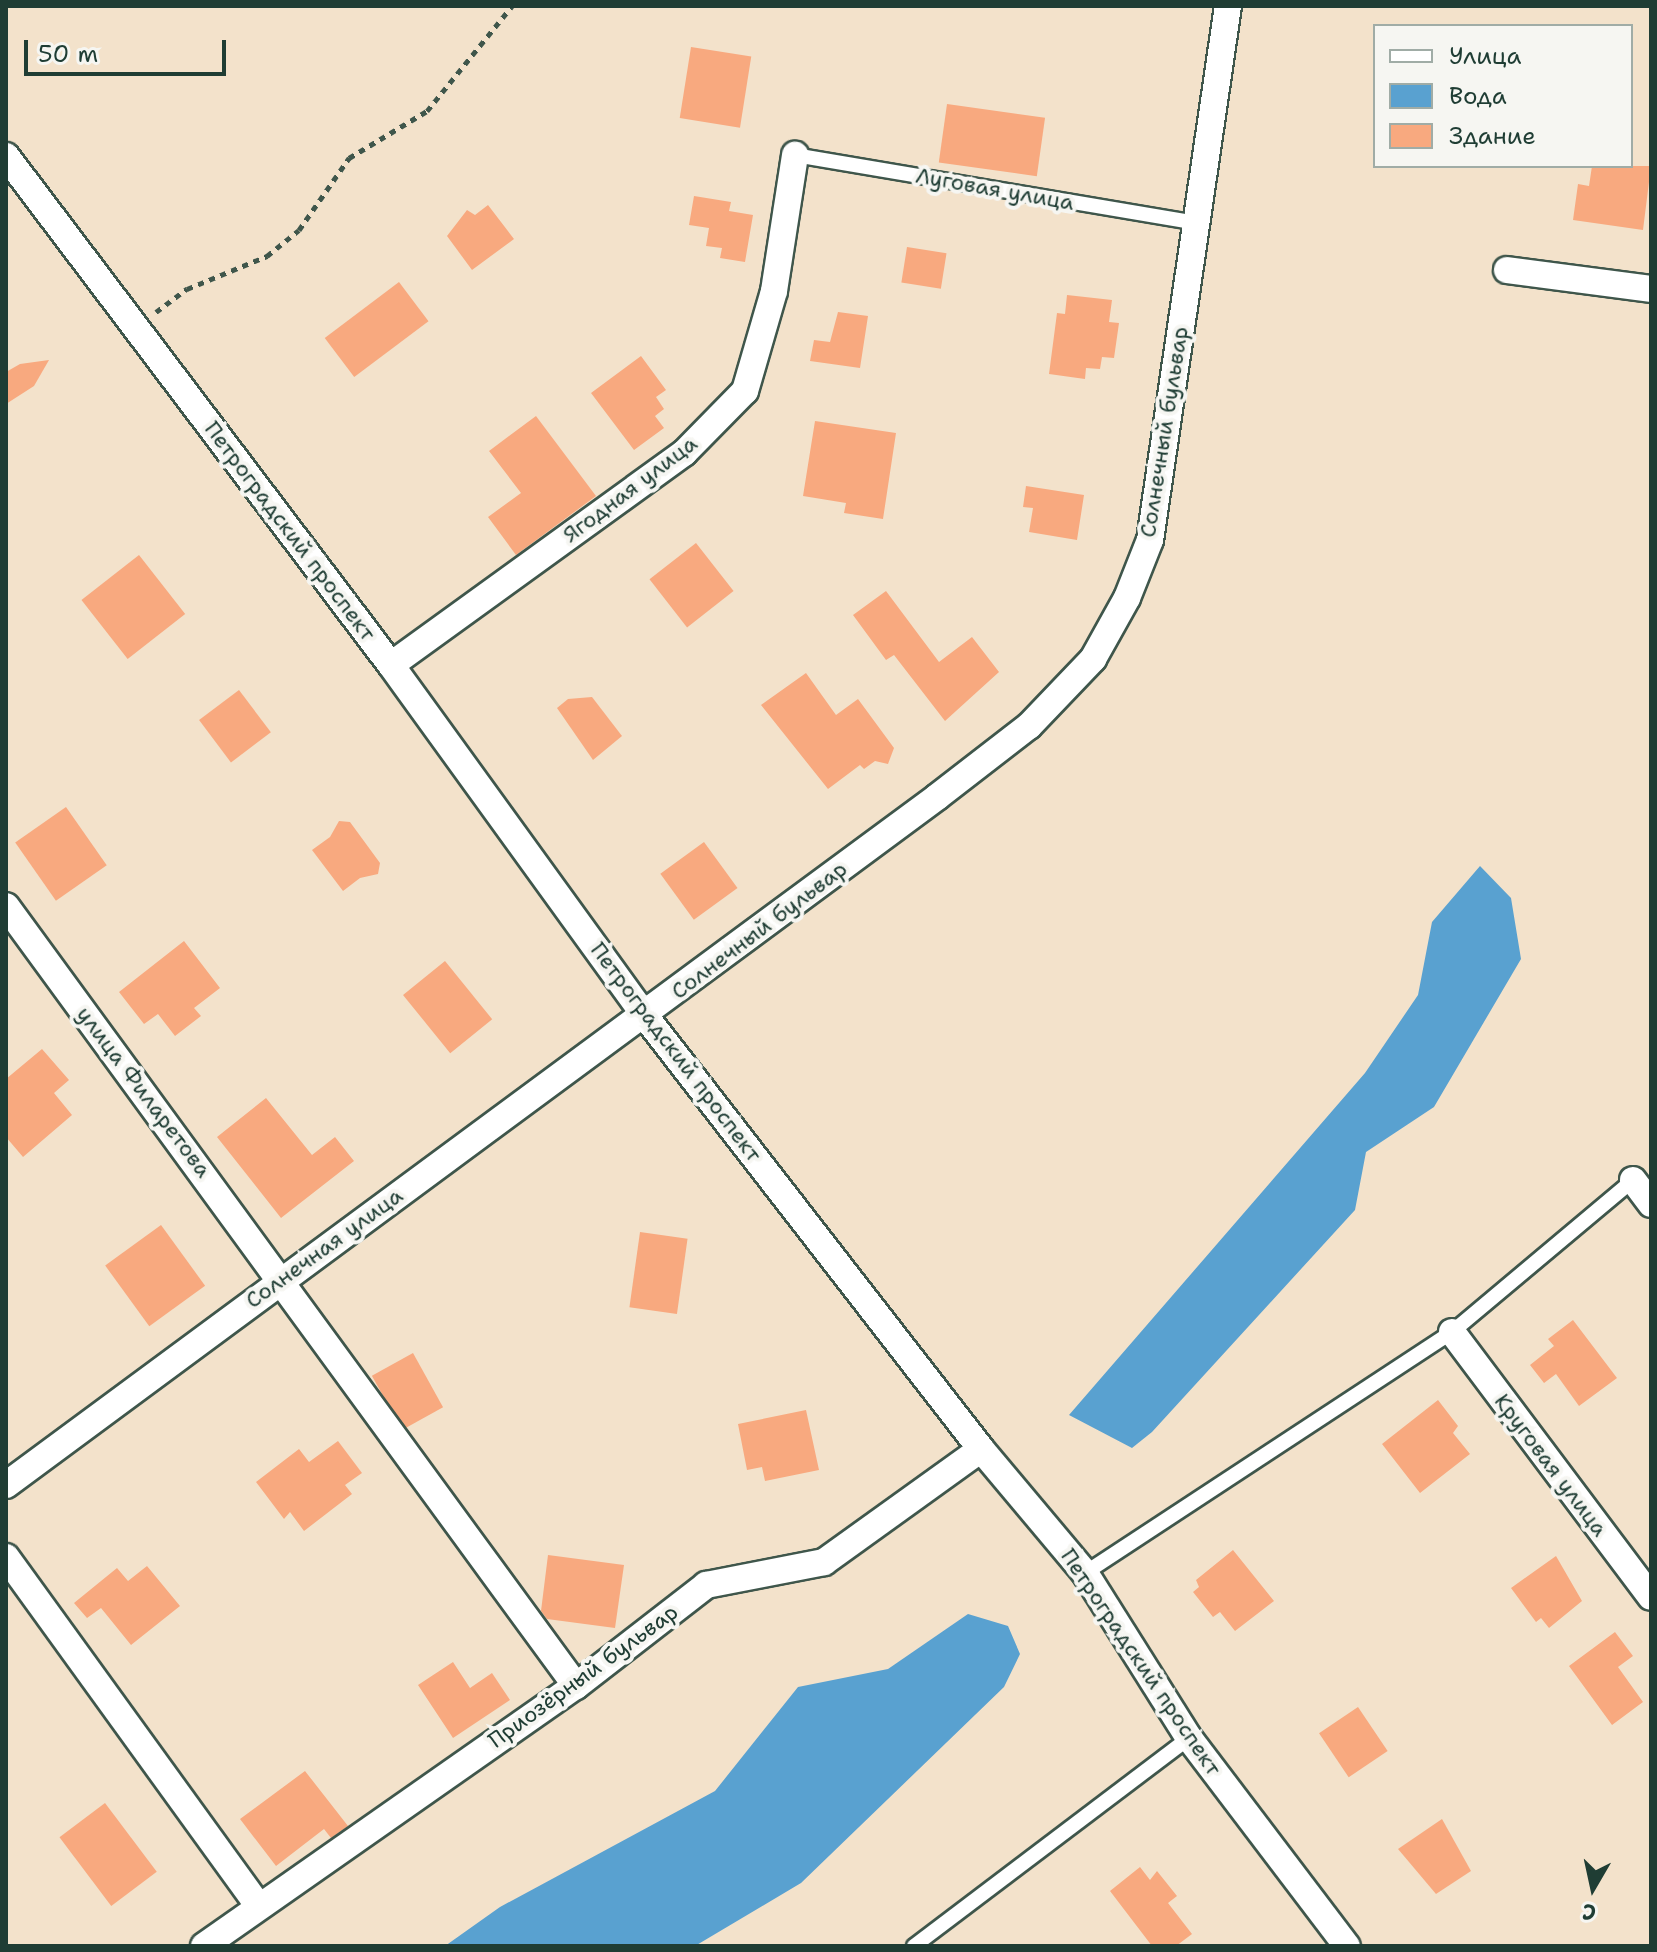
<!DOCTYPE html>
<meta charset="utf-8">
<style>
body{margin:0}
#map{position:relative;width:1657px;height:1952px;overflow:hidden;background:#f3e2cb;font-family:"Shantell Sans",sans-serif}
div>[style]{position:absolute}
.water>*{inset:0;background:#59a1d0}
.building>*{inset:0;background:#f8a97f;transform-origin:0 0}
.path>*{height:5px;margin-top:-2.5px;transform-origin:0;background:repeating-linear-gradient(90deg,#3f564b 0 6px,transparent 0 12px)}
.roads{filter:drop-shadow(2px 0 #3f564b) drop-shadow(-2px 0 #3f564b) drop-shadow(0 2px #3f564b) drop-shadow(0 -2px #3f564b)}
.service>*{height:14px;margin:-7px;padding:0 7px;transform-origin:7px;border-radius:7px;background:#fff}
.minor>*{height:26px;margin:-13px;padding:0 13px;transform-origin:13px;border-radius:13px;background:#fff}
span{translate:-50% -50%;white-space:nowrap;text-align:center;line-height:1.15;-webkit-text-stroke:8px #f6f6f2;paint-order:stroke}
.street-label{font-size:22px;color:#1f3d34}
.frame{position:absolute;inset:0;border:8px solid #1f3d34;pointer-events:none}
.legend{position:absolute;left:1373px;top:24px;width:260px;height:144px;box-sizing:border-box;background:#f6f6f2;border:2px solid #a0aca6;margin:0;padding:10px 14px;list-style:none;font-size:24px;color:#1f3d34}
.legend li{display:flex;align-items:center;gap:16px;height:40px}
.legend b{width:40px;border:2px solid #a0aca6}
.north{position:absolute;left:1553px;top:1848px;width:80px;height:80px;-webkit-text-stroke:6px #f6f6f2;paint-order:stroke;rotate:189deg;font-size:22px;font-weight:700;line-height:32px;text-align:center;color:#1f3d34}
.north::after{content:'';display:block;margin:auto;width:28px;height:36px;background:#1f3d34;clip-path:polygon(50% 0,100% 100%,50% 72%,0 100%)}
.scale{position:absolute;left:24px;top:40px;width:202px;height:36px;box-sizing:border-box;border:4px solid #1f3d34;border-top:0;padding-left:10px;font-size:24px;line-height:28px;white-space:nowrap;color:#1f3d34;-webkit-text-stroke:6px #f6f6f2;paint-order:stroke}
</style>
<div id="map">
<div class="water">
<i style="clip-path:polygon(1480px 866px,1511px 898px,1521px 959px,1434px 1107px,1366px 1152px,1355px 1210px,1152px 1432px,1132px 1448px,1069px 1415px,1365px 1073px,1418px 995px,1432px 922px)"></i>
<i style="clip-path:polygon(968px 1614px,1008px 1626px,1020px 1654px,1004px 1687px,801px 1883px,695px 1946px,445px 1946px,500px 1907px,715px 1791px,798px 1687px,888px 1669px)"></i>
</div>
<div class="building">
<i style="left:691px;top:47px;width:61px;height:72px;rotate:9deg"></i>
<i style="left:947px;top:104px;width:99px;height:59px;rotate:8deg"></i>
<i style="clip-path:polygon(1592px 166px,1651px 166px,1643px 230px,1573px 220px,1578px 184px,1589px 186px)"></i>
<i style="clip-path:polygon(694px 196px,731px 202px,729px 211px,753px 215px,745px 262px,720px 258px,722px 248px,706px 246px,709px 228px,689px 225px)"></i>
<i style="clip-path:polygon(488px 205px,514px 239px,472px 270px,447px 236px,467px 210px,475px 215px)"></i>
<i style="left:907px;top:247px;width:40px;height:36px;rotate:9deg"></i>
<i style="left:399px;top:282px;width:49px;height:93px;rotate:53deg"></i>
<i style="clip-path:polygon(1067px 295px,1112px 300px,1109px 322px,1119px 323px,1114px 358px,1102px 357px,1100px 369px,1086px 368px,1085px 379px,1049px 374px,1057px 313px,1065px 314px)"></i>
<i style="clip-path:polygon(838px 312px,868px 316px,860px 368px,810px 361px,814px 340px,830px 342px)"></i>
<i style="clip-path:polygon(641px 356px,666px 390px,656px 397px,664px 409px,655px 416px,664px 428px,634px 450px,591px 393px)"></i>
<i style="clip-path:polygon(49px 360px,34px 386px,6px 404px,6px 372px,20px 364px)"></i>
<i style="clip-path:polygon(536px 416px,596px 496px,516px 555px,488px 517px,521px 493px,489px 451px)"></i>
<i style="clip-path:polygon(815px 421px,896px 433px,883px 519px,844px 513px,846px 503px,803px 496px)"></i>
<i style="clip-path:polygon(1026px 486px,1084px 495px,1077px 540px,1029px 532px,1033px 508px,1023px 507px)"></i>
<i style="left:696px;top:543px;width:61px;height:59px;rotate:52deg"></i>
<i style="left:139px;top:555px;width:75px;height:73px;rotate:52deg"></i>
<i style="clip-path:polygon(886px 591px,939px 662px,972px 637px,999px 672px,945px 721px,894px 655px,886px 660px,853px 615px)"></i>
<i style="clip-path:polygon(806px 673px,836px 715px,858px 699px,894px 748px,888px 764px,875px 761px,864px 769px,860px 765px,828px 789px,761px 705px)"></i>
<i style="left:239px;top:690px;width:53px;height:50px;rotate:53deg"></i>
<i style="clip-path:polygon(592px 697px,622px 736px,593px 760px,557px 708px,568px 699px)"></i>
<i style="left:66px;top:807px;width:71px;height:62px;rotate:55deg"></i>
<i style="clip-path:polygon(339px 821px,350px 822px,380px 863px,378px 874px,360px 878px,343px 891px,312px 850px,330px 837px)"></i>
<i style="left:704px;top:842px;width:57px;height:54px;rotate:54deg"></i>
<i style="clip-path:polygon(184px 941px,220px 988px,194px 1008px,201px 1016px,175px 1036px,158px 1014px,144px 1024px,119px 992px)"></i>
<i style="left:445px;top:961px;width:75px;height:54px;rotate:51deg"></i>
<i style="clip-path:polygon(42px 1049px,69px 1080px,54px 1093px,72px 1115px,23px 1157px,6px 1137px,6px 1079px)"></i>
<i style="clip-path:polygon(266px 1098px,312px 1155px,335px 1137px,354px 1161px,281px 1218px,217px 1137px)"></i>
<i style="left:161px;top:1225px;width:75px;height:69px;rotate:54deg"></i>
<i style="left:640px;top:1232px;width:48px;height:76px;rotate:8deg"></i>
<i style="clip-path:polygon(1573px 1320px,1617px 1378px,1579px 1406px,1556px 1374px,1544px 1383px,1530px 1365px,1554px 1346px,1548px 1339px)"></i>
<i style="left:413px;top:1353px;width:62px;height:47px;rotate:61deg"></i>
<i style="clip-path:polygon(1438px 1400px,1458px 1426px,1453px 1433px,1470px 1454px,1420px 1493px,1382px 1444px)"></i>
<i style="clip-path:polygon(806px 1410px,819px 1470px,765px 1481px,762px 1467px,747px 1470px,738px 1424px)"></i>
<i style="clip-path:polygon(338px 1441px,362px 1473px,345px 1485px,352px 1494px,304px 1531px,290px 1512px,284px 1519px,256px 1482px,299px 1449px,309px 1462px)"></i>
<i style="clip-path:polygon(1233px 1550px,1274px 1601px,1235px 1631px,1220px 1612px,1213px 1617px,1193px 1592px,1199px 1587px,1196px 1580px)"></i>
<i style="clip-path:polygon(548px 1555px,624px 1565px,615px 1628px,547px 1619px,541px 1611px)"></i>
<i style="clip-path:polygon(1556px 1556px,1582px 1601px,1549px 1628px,1541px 1618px,1536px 1622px,1511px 1588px)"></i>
<i style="clip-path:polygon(147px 1566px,180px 1606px,131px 1645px,101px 1608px,87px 1618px,74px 1603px,117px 1568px,128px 1581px)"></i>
<i style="clip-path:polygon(1615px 1632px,1633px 1656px,1618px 1667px,1643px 1702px,1612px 1725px,1569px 1666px)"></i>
<i style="clip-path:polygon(453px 1662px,470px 1688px,492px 1673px,510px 1700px,453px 1738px,418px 1685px)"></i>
<i style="left:1358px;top:1707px;width:53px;height:47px;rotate:56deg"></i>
<i style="clip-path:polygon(305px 1771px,348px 1826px,331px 1838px,324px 1829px,276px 1866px,240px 1819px)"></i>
<i style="left:105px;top:1803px;width:86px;height:57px;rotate:53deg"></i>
<i style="clip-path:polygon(1442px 1819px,1471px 1871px,1436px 1894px,1398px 1849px)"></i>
<i style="clip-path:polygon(1140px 1867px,1150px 1880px,1157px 1871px,1177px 1896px,1168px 1903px,1192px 1934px,1176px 1946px,1152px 1946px,1110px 1891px)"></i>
</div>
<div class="path">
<i style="left:156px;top:312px;width:39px;rotate:-37deg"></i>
<i style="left:187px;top:289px;width:87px;rotate:-22.4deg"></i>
<i style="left:267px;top:256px;width:41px;rotate:-39.1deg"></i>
<i style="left:299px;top:230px;width:88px;rotate:-55.2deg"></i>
<i style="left:349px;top:158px;width:91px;rotate:-31.1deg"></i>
<i style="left:427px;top:111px;width:135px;rotate:-51deg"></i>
</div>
<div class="roads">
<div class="service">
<i style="left:795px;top:155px;width:406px;rotate:9.6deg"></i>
<i style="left:1085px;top:1573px;width:439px;rotate:-33.3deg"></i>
<i style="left:1452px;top:1332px;width:236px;rotate:-40deg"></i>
<i style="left:914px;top:1946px;width:345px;rotate:-37.1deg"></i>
</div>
<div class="minor">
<i style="left:6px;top:156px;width:638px;rotate:52.9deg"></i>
<i style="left:391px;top:665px;width:433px;rotate:54.1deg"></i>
<i style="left:645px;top:1016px;width:548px;rotate:52.19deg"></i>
<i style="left:981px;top:1449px;width:162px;rotate:50deg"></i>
<i style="left:1085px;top:1573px;width:195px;rotate:57.8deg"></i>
<i style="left:1189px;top:1738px;width:261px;rotate:52.8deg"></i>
<i style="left:1507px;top:270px;width:145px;rotate:7.5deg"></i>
<i style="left:391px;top:665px;width:362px;rotate:-35.9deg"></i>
<i style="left:684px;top:453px;width:87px;rotate:-45.5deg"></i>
<i style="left:745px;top:391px;width:104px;rotate:-73.8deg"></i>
<i style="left:774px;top:291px;width:138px;rotate:-81.2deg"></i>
<i style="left:6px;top:906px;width:966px;rotate:53.84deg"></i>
<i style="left:1633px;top:1180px;width:30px;rotate:53deg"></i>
<i style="left:1452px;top:1332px;width:331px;rotate:53.1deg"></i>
<i style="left:6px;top:1485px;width:1158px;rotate:-36.46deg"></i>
<i style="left:937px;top:797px;width:116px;rotate:-37.7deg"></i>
<i style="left:1029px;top:726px;width:93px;rotate:-46.3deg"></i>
<i style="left:1093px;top:659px;width:70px;rotate:-60.9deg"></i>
<i style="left:1127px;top:598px;width:62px;rotate:-68.4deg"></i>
<i style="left:1150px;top:540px;width:540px;rotate:-81.69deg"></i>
<i style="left:6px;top:1557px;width:430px;rotate:54.1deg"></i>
<i style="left:204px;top:1946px;width:454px;rotate:-35deg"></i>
<i style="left:576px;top:1686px;width:165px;rotate:-37.8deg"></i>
<i style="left:706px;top:1585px;width:120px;rotate:-11deg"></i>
<i style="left:824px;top:1562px;width:193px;rotate:-35.7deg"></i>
</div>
</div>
<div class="street-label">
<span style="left:995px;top:189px;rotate:10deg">Луговая улица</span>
<span style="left:1164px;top:432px;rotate:-81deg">Солнечный бульвар</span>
<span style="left:630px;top:489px;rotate:-37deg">Ягодная улица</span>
<span style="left:290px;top:531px;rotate:53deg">Петроградский проспект</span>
<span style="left:759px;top:930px;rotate:-37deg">Солнечный бульвар</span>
<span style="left:676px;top:1052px;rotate:53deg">Петроградский проспект</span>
<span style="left:144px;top:1092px;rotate:53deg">улица Филаретова</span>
<span style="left:324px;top:1248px;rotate:-36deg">Солнечная улица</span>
<span style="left:1551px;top:1465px;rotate:53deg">Круговая улица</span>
<span style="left:1141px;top:1662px;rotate:56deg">Петроградский проспект</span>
<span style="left:583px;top:1676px;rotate:-36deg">Приозёрный бульвар</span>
</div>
<div class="frame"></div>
<ul class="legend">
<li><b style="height:10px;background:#fff"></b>Улица</li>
<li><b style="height:22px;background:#59a1d0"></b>Вода</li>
<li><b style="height:22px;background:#f8a97f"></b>Здание</li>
</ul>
<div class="north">С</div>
<div class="scale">50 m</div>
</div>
